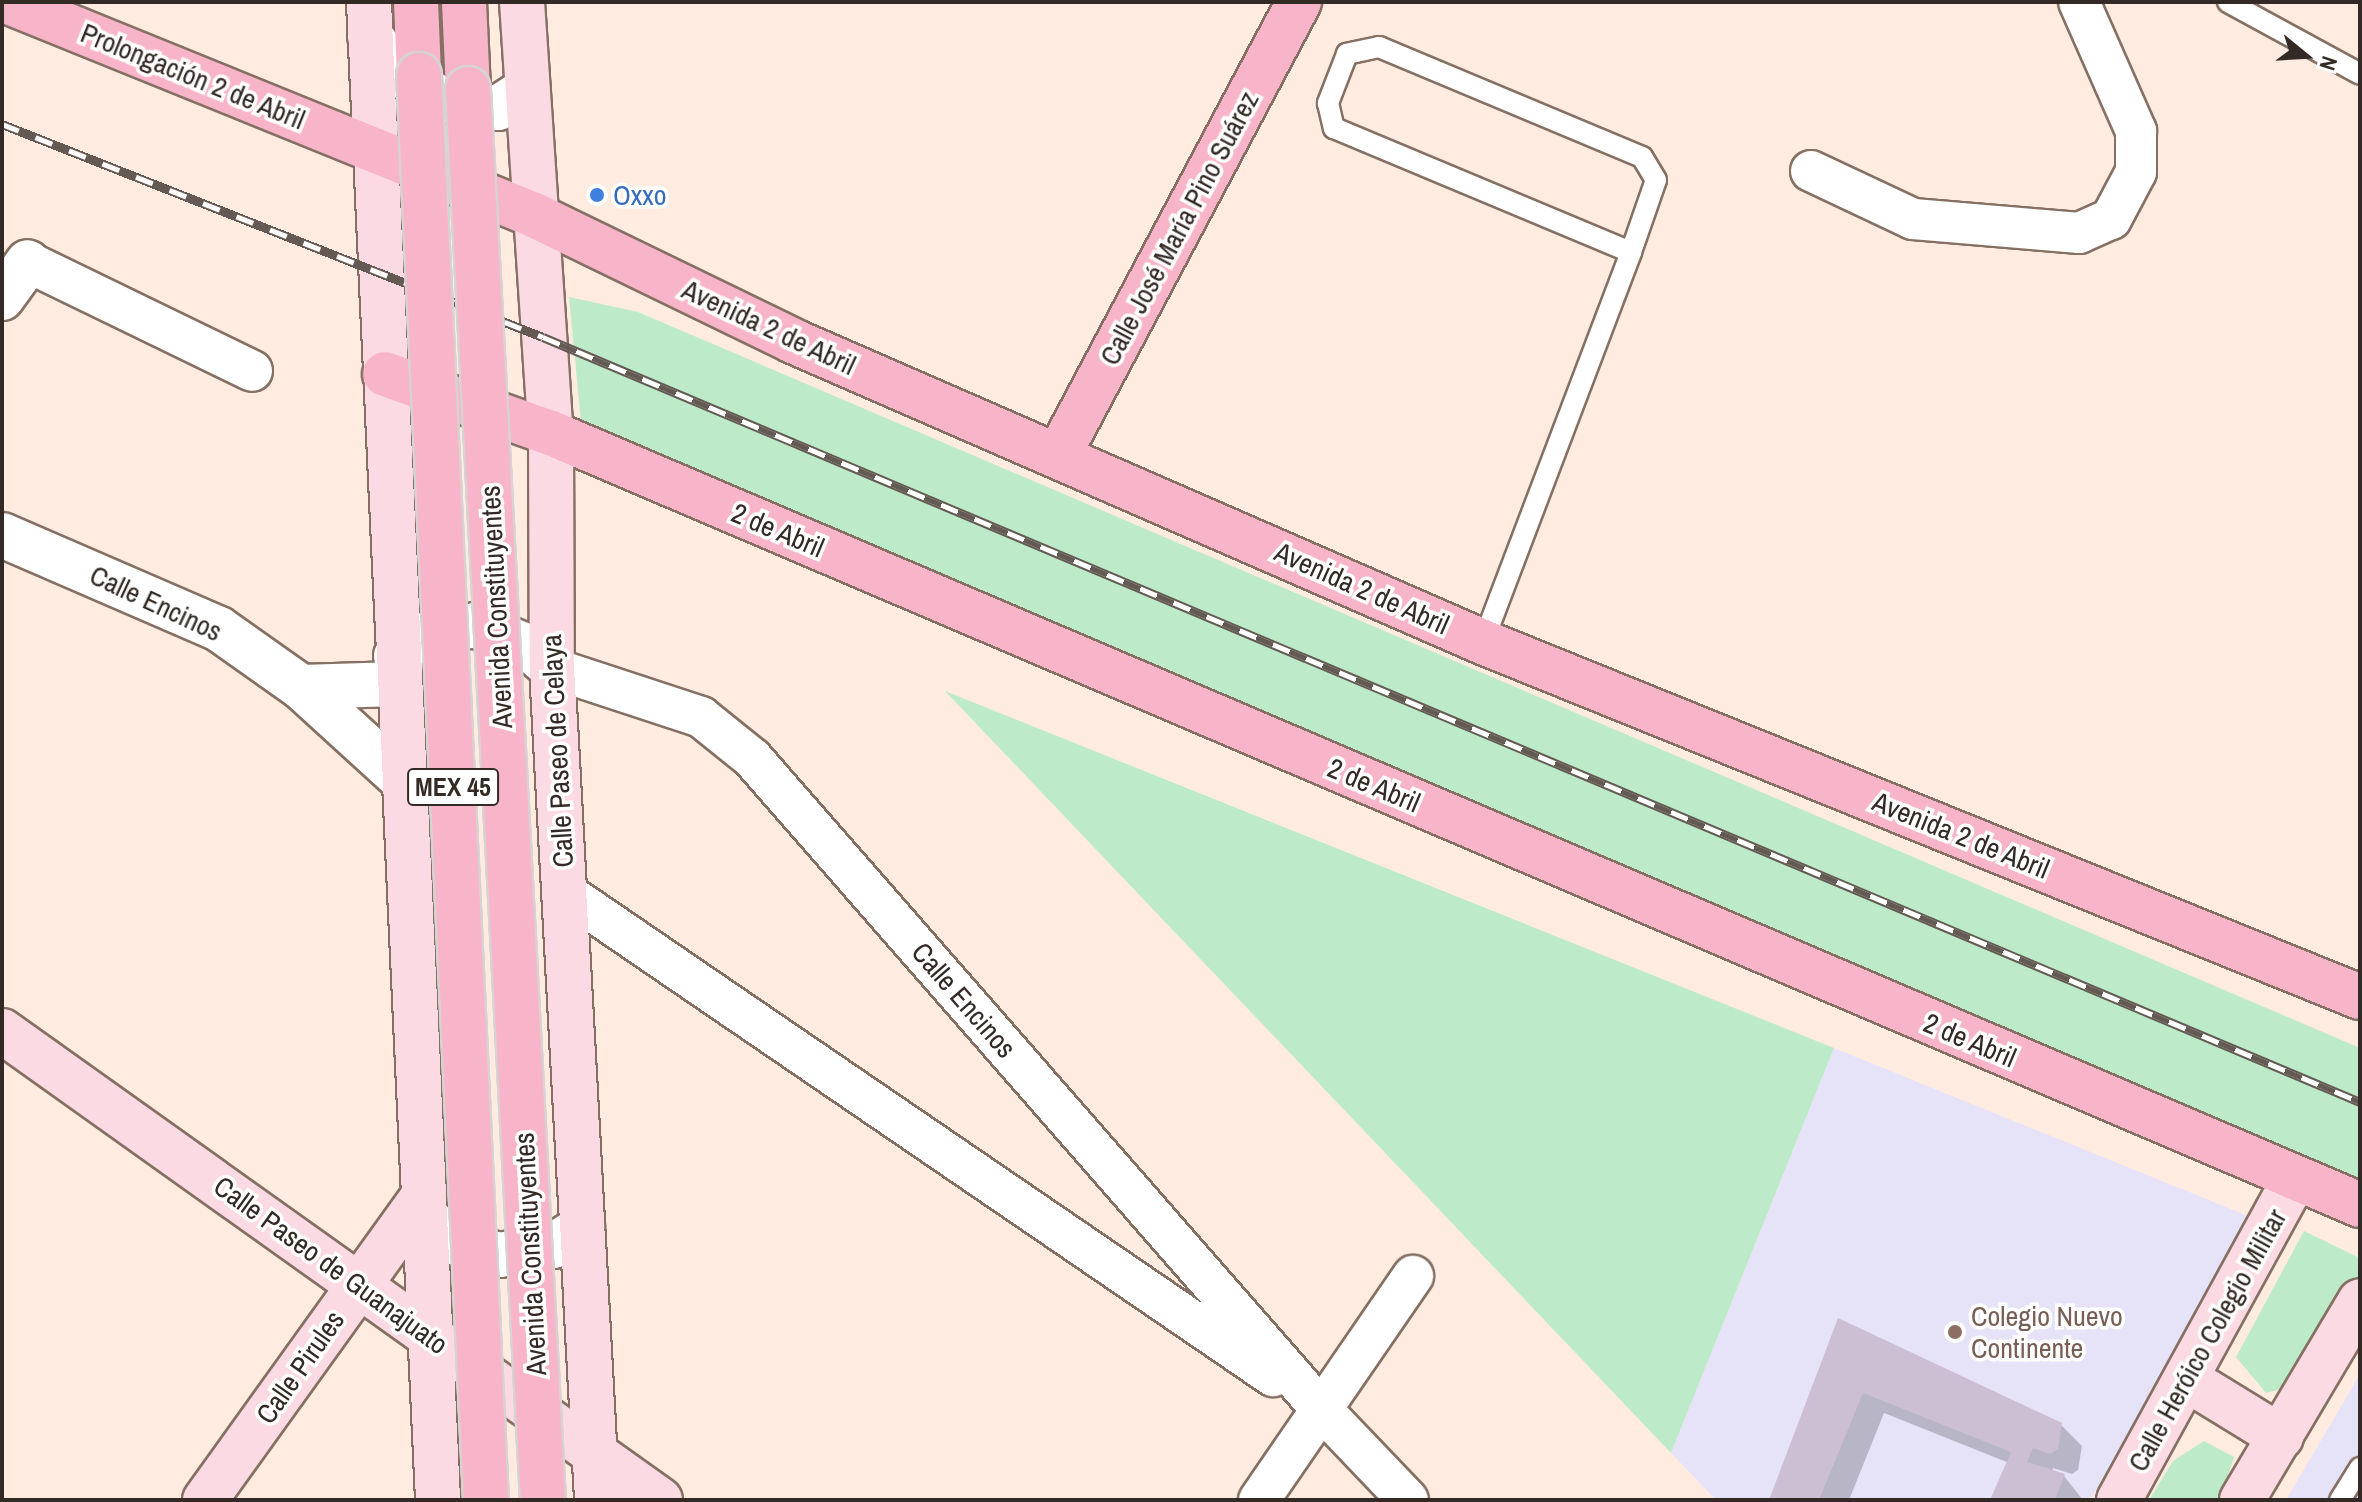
<!DOCTYPE html>
<meta charset="utf-8">
<style>
body{margin:0}
#map{position:relative;width:2362px;height:1502px;overflow:hidden;background:#ffebe0;font-family:"Archivo Narrow",sans-serif}
div>[style]{position:absolute}
.education>*{inset:0;background:#e6e3f9}
.green>*{inset:0;background:#bdebca}
.shadow>*{inset:0;background:#0003}
.building>*{inset:0;background:#ccbed3}
.roads{filter:drop-shadow(2px 0 #857063) drop-shadow(-2px 0 #857063) drop-shadow(0 2px #857063) drop-shadow(0 -2px #857063)}
.service>*{height:20px;margin:-10px;padding:0 10px;transform-origin:10px;border-radius:10px;background:#fff}
.minor>*{height:40px;margin:-20px;padding:0 20px;transform-origin:20px;border-radius:20px;background:#fff}
.tertiary>*{height:44px;margin:-22px;padding:0 22px;transform-origin:22px;border-radius:22px;background:#fff}
.secondary>*{height:44px;margin:-22px;padding:0 22px;transform-origin:22px;border-radius:22px;background:#fbdae4}
.primary>*{height:44px;margin:-22px;padding:0 22px;transform-origin:22px;border-radius:22px;background:#f8b5c9}
.rail>*{height:9px;margin-top:-4.5px;transform-origin:0;background:repeating-linear-gradient(90deg,#fff 0 18px,#655a53 0 36px);box-sizing:border-box;border-block:2px solid #655a53}
.bridges{filter:drop-shadow(2px 0 #d6d4d3) drop-shadow(-2px 0 #d6d4d3) drop-shadow(0 2px #d6d4d3) drop-shadow(0 -2px #d6d4d3)}
.primary-bridge>*{height:44px;margin:-22px;padding:0 22px;transform-origin:22px;border-radius:22px;background:#f8b5c9}
.dots>*{width:22px;height:22px;translate:-50% -50%;box-sizing:border-box;border:4px solid #fff;border-radius:50%}
span{translate:-50% -50%;white-space:nowrap;text-align:center;line-height:1.15;-webkit-text-stroke:7px #fff;paint-order:stroke}
.shield-label span{padding:2px 6px;background:#fff;border:2px solid;border-radius:6px;-webkit-text-stroke-width:0}
.shield-label{font-size:26px;color:#332a25;font-weight:700}
.street-label{font-size:28px;color:#332a25}
.shop-label{font-size:28px;color:#366cbe}
.left{translate:0 -50%;text-align:left}
.education-label{font-size:28px;color:#785e54}
.frame{position:absolute;inset:0;border:4px solid #332a25;pointer-events:none}
.north{position:absolute;left:2266px;top:16px;width:80px;height:80px;-webkit-text-stroke:6px #fff;paint-order:stroke;rotate:108deg;font-size:22px;font-weight:700;line-height:32px;text-align:center;color:#332a25}
.north::after{content:'';display:block;margin:auto;width:28px;height:36px;background:#332a25;clip-path:polygon(50% 0,100% 100%,50% 72%,0 100%)}
</style>
<div id="map">
<div class="education">
<i style="clip-path:polygon(1834px 1048px,2258px 1220px,2090px 1500px,1716px 1500px,1671px 1453px)"></i>
<i style="clip-path:polygon(2360px 1374px,2360px 1500px,2286px 1500px)"></i>
</div>
<div class="green">
<i style="clip-path:polygon(569px 297px,638px 312px,2360px 1048px,2360px 1179px,582px 433px)"></i>
<i style="clip-path:polygon(945px 691px,1834px 1048px,1671px 1453px)"></i>
<i style="clip-path:polygon(2304px 1231px,2360px 1258px,2360px 1275px,2289px 1387px,2266px 1393px,2236px 1357px)"></i>
<i style="clip-path:polygon(2204px 1441px,2234px 1457px,2220px 1500px,2149px 1500px,2173px 1461px)"></i>
</div>
<div class="shadow">
<i style="clip-path:polygon(1839px 1321px,2060px 1424px,2082px 1446px,2078px 1470px,2072px 1474px,2053px 1468px,2052px 1472px,2064px 1476px,2083px 1500px,1994px 1500px,2009px 1463px,1884px 1413px,1849px 1500px,1772px 1500px)"></i>
</div>
<div class="building">
<i style="clip-path:polygon(1838px 1318px,2062px 1423px,2058px 1449px,2050px 1454px,2033px 1448px,2027px 1462px,2065px 1474px,2055px 1500px,1990px 1500px,2011px 1452px,1863px 1393px,1819px 1500px,1769px 1500px)"></i>
</div>
<div class="roads">
<div class="service">
<i style="left:2228px;top:2px;width:150px;rotate:28.6deg"></i>
<i style="left:1483px;top:642px;width:417px;rotate:-69.2deg"></i>
<i style="left:1631px;top:252px;width:76px;rotate:-70.9deg"></i>
<i style="left:1656px;top:180px;width:27px;rotate:-121deg"></i>
<i style="left:1642px;top:157px;width:285px;rotate:-157.3deg"></i>
<i style="left:1379px;top:47px;width:33px;rotate:168deg"></i>
<i style="left:1347px;top:54px;width:53px;rotate:111.2deg"></i>
<i style="left:1328px;top:103px;width:26px;rotate:77deg"></i>
<i style="left:1334px;top:128px;width:322px;rotate:22.7deg"></i>
<i style="left:2340px;top:1500px;width:38px;rotate:-58deg"></i>
</div>
<div class="minor">
<i style="left:1811px;top:171px;width:113px;rotate:25.2deg"></i>
<i style="left:1913px;top:219px;width:167px;rotate:4.8deg"></i>
<i style="left:2079px;top:233px;width:35px;rotate:-24deg"></i>
<i style="left:2111px;top:219px;width:53px;rotate:-62deg"></i>
<i style="left:2136px;top:172px;width:41px;rotate:-90deg"></i>
<i style="left:2136px;top:131px;width:141px;rotate:-113.8deg"></i>
<i style="left:28px;top:262px;width:249px;rotate:25.9deg"></i>
<i style="left:552px;top:668px;width:157px;rotate:18.2deg"></i>
<i style="left:701px;top:717px;width:65px;rotate:38.8deg"></i>
<i style="left:752px;top:758px;width:866px;rotate:48.84deg"></i>
<i style="left:1322px;top:1410px;width:124px;rotate:46.3deg"></i>
<i style="left:563px;top:891px;width:860px;rotate:34.34deg"></i>
<i style="left:1259px;top:1500px;width:272px;rotate:-55.5deg"></i>
</div>
<div class="tertiary">
<i style="left:370px;top:36px;width:51px;rotate:51.3deg"></i>
<i style="left:402px;top:76px;width:50px;rotate:30.2deg"></i>
<i style="left:445px;top:101px;width:53px;rotate:7.5deg"></i>
<i style="left:498px;top:108px;width:35px;rotate:-33deg"></i>
<i style="left:2px;top:298px;width:44px;rotate:-54.2deg"></i>
<i style="left:2px;top:535px;width:236px;rotate:23.4deg"></i>
<i style="left:219px;top:629px;width:100px;rotate:35.3deg"></i>
<i style="left:301px;top:687px;width:135px;rotate:42.3deg"></i>
<i style="left:396px;top:656px;width:35px;rotate:-37deg"></i>
<i style="left:424px;top:635px;width:52px;rotate:-11.1deg"></i>
<i style="left:475px;top:625px;width:55px;rotate:22.4deg"></i>
<i style="left:526px;top:646px;width:34px;rotate:40deg"></i>
<i style="left:301px;top:687px;width:96px;rotate:-1.8deg"></i>
<i style="left:425px;top:1217px;width:41px;rotate:39.1deg"></i>
<i style="left:457px;top:1243px;width:44px;rotate:15.9deg"></i>
<i style="left:499px;top:1255px;width:55px;rotate:-9.5deg"></i>
<i style="left:553px;top:1246px;width:35px;rotate:-33deg"></i>
</div>
<div class="secondary">
<i style="left:369px;top:2px;width:1500px;rotate:87.36deg"></i>
<i style="left:522px;top:2px;width:432px;rotate:86.2deg"></i>
<i style="left:551px;top:433px;width:235px;rotate:89.8deg"></i>
<i style="left:552px;top:668px;width:833px;rotate:86.9deg"></i>
<i style="left:2px;top:1031px;width:808px;rotate:35.48deg"></i>
<i style="left:2188px;top:1380px;width:109px;rotate:31.5deg"></i>
<i style="left:205px;top:1500px;width:375px;rotate:-54.3deg"></i>
<i style="left:2119px;top:1500px;width:366px;rotate:-61.3deg"></i>
<i style="left:2242px;top:1500px;width:231px;rotate:-59.3deg"></i>
</div>
<div class="primary">
<i style="left:9px;top:2px;width:567px;rotate:22.08deg"></i>
<i style="left:534px;top:215px;width:288px;rotate:25.9deg"></i>
<i style="left:793px;top:341px;width:753px;rotate:23.57deg"></i>
<i style="left:1483px;top:642px;width:946px;rotate:22.04deg"></i>
<i style="left:416px;top:2px;width:73px;rotate:87.6deg"></i>
<i style="left:464px;top:2px;width:87px;rotate:87.4deg"></i>
<i style="left:385px;top:374px;width:176px;rotate:19.6deg"></i>
<i style="left:551px;top:433px;width:1967px;rotate:23.11deg"></i>
<i style="left:1059px;top:454px;width:512px;rotate:-62.03deg"></i>
</div>
</div>
<div class="rail">
<i style="left:2px;top:124px;width:581px;rotate:21.49deg"></i>
<i style="left:543px;top:337px;width:1971px;rotate:22.83deg"></i>
</div>
<div class="bridges">
<div class="primary-bridge">
<i style="left:419px;top:75px;width:1427px;rotate:87.31deg"></i>
<i style="left:468px;top:89px;width:1413px;rotate:86.96deg"></i>
</div>
</div>
<div class="dots">
<i style="left:597px;top:195px;background:#3f7fe0"></i>
<i style="left:1955px;top:1332px;background:#8d6e63"></i>
</div>
<div class="shield-label">
<span style="left:453px;top:787px">MEX 45</span>
</div>
<div class="street-label">
<span style="left:193px;top:76px;rotate:22deg">Prolongación 2 de Abril</span>
<span style="left:1179px;top:228px;rotate:-62deg">Calle José María Pino Suárez</span>
<span style="left:769px;top:327px;rotate:25deg">Avenida 2 de Abril</span>
<span style="left:778px;top:530px;rotate:23deg">2 de Abril</span>
<span style="left:1362px;top:588px;rotate:24deg">Avenida 2 de Abril</span>
<span style="left:156px;top:603px;rotate:25deg">Calle Encinos</span>
<span style="left:496px;top:607px;rotate:-93deg">Avenida Constituyentes</span>
<span style="left:557px;top:751px;rotate:-93deg">Calle Paseo de Celaya</span>
<span style="left:1374px;top:785px;rotate:23deg">2 de Abril</span>
<span style="left:1961px;top:835px;rotate:22deg">Avenida 2 de Abril</span>
<span style="left:964px;top:1000px;rotate:49deg">Calle Encinos</span>
<span style="left:1970px;top:1040px;rotate:23deg">2 de Abril</span>
<span style="left:530px;top:1254px;rotate:-93deg">Avenida Constituyentes</span>
<span style="left:331px;top:1265px;rotate:36deg">Calle Paseo de Guanajuato</span>
<span style="left:2207px;top:1340px;rotate:-61deg">Calle Heróico Colegio Militar</span>
<span style="left:300px;top:1367px;rotate:-55deg">Calle Pirules</span>
</div>
<div class="shop-label">
<span class="left" style="left:613px;top:195px">Oxxo</span>
</div>
<div class="education-label">
<span class="left" style="left:1971px;top:1332px">Colegio Nuevo<br>Continente</span>
</div>
<div class="frame"></div>
<div class="north">N</div>
</div>
